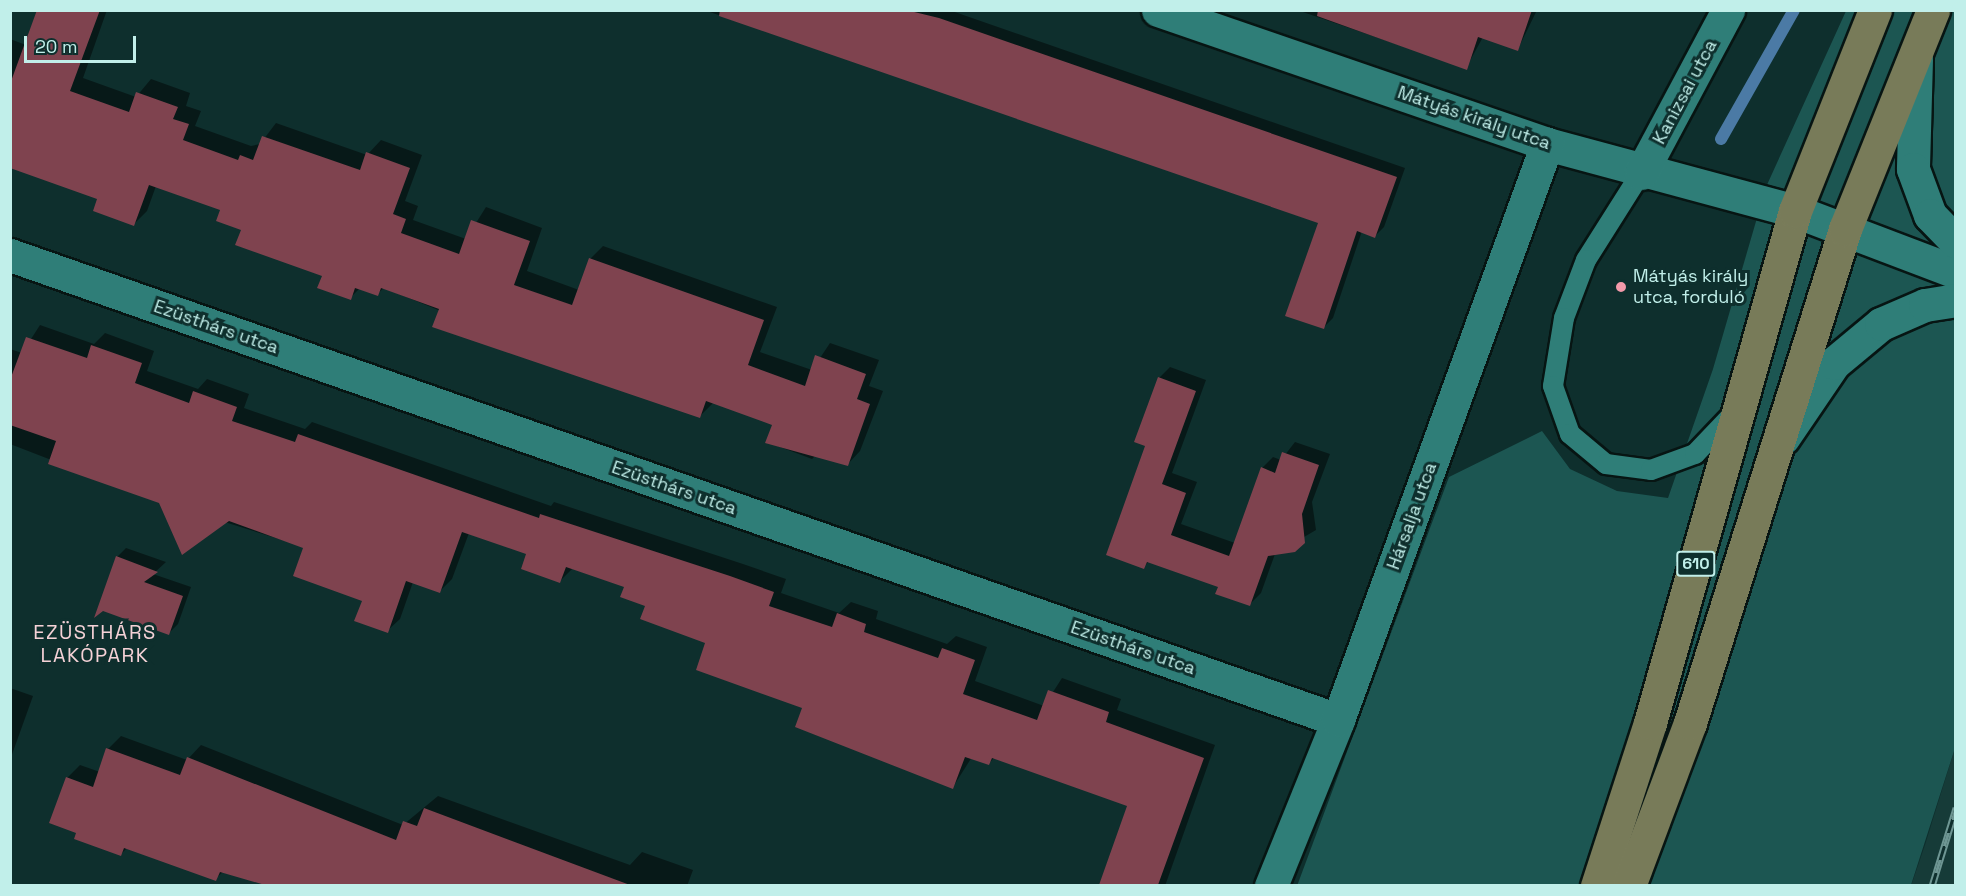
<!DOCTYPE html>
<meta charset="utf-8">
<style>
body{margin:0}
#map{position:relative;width:1966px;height:896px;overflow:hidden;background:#0e2f2d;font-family:"Space Grotesk",sans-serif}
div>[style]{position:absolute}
.built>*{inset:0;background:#163b38}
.green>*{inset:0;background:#1c5652}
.shadow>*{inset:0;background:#0007}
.stream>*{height:12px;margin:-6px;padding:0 6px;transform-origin:6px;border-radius:6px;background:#4b7aa5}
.building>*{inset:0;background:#7f434f}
.roads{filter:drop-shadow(2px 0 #071513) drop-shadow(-2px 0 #071513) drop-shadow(0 2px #071513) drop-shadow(0 -2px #071513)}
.lane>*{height:20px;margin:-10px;padding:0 10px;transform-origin:10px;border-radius:10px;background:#2f7e78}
.street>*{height:33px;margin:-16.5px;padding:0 16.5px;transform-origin:16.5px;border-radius:16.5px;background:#2f7e78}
.primary>*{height:33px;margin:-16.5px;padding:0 16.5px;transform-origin:16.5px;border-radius:16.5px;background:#787b59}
.rail>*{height:7px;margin-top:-3.5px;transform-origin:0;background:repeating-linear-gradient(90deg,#0e2f2d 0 14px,#6e9693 0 28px);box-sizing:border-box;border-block:2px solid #6e9693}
.dots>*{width:16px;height:16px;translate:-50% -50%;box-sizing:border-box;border:3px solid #0e2f2d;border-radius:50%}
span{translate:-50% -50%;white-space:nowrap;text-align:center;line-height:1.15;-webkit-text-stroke:6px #0e2f2d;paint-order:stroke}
.shield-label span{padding:2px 4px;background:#0e2f2d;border:2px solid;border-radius:4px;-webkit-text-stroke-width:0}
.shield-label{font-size:16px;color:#c1efea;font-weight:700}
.street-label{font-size:18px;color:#c1efea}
.poi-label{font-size:18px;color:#c1efea}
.left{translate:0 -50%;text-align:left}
.neighbourhood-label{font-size:20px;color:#f5d2d7;letter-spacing:1.5px}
.frame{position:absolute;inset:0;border:12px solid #c1efea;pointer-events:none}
.scale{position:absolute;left:24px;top:36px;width:112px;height:27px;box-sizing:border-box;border:3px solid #c1efea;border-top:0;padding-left:8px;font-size:18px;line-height:21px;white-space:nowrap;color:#c1efea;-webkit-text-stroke:4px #0e2f2d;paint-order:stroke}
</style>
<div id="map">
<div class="built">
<i style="clip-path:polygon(1955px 748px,1955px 885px,1911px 886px,1925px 845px)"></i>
</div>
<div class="green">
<i style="clip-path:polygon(1846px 11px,1955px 11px,1955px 748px,1911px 885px,1297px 886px,1449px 477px,1542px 431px,1570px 469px,1617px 491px,1668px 498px,1713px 369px,1766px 187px)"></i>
</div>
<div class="shadow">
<i style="clip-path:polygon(39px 10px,107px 10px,83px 78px,136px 97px,151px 79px,190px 93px,186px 106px,201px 111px,195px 126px,251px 146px,260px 144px,276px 123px,367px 155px,381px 140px,422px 155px,405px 201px,418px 206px,413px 220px,466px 239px,486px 207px,542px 228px,527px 271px,579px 290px,590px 259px,603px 246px,777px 307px,760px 352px,812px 370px,830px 343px,879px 360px,869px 386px,883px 391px,860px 451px,847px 465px,817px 454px,812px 459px,767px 442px,774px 424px,714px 402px,700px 416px,384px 288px,377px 294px,360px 288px,350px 298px,324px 275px,243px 230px,222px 209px,156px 186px,147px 211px,134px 224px,99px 198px,10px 166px,10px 39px,26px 45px)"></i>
<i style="clip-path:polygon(704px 10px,949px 10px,1405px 168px,1384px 227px,1375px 236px,1362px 231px,1333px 318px,1324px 327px,1320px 222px)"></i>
<i style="clip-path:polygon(1297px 10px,1537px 10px,1518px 49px,1483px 37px,1466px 68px)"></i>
<i style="clip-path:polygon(40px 325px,94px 344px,105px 333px,154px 351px,147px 371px,198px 389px,207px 379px,249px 394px,244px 408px,305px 429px,312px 422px,551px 506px,554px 502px,743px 564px,786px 579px,781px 593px,839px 613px,851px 602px,878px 611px,876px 619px,947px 644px,956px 636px,987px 647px,975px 681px,1044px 706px,1062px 678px,1121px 699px,1117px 710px,1215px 745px,1165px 886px,1101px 882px,1129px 805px,995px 757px,989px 763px,972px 757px,953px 787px,804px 707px,626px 586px,573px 568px,560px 581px,528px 553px,469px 533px,452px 579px,439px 592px,413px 582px,400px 619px,387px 631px,364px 600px,305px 547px,160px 502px,10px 444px,10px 349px,22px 353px)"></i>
<i style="clip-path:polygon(1170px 367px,1206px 380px,1172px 473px,1197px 482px,1181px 524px,1235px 543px,1262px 468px,1273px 457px,1281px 460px,1295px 442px,1330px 454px,1312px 502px,1316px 530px,1275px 554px,1261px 593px,1250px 604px,1219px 586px,1149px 561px,1144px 567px,1147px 445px,1159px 378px)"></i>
<i style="clip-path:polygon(126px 548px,166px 562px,153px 574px,191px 587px,178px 624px,169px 633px,117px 557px)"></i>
<i style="clip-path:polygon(10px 688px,33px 696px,10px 760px)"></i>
<i style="clip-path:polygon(121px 736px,187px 760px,201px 745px,403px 825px,438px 796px,630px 865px,642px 852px,693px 870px,687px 886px,270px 886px,224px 871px,215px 879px,127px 848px,120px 855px,78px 832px,67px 778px,80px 765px,100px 772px,108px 749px)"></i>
</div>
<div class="stream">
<i style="left:1721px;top:139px;width:148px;rotate:-60.5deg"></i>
</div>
<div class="building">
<i style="clip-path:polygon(37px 10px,100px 10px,70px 91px,129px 112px,136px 92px,178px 107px,173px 119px,189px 124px,183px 140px,238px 160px,240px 155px,253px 160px,262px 136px,360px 170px,366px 152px,410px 168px,393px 214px,406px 219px,401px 233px,459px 254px,471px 220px,530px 241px,514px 285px,572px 305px,589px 258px,764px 320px,748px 365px,805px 386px,815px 355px,866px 374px,857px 399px,870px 404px,848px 466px,765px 443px,772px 425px,706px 401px,700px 418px,432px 327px,439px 309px,381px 288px,378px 296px,355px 288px,351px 300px,317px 288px,322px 276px,235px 245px,241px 230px,216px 221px,220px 210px,149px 185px,134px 226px,93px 211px,97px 199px,10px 168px,10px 84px)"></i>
<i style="clip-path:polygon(720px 10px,906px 10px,939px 18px,1397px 177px,1375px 238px,1357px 231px,1324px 329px,1285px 316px,1318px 223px,719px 16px)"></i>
<i style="clip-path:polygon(1318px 10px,1532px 10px,1518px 51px,1478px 37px,1467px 70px,1317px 16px)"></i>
<i style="clip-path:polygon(26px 337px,87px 358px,91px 345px,142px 363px,135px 383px,189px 403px,193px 391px,237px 407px,232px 421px,295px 442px,298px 434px,539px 518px,540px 514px,730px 576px,774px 592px,769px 606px,832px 627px,837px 613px,866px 624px,864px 632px,938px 658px,942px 648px,975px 660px,963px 694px,1037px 720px,1048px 690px,1109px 712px,1106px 722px,1204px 758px,1158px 885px,1099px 885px,1127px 806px,992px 758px,989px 765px,965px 757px,953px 789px,795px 727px,802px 708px,696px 670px,705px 643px,640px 619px,645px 606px,620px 597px,624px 587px,566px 567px,560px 583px,521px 569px,526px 554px,462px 532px,440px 593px,406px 581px,388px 633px,354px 621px,362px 601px,293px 576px,303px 548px,229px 521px,182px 555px,159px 503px,48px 464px,56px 441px,10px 425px,10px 380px)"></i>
<i style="clip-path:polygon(1158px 377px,1196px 391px,1162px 484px,1186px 493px,1171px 535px,1229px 556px,1261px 467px,1275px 473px,1282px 452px,1319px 465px,1302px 514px,1305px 543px,1295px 552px,1268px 556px,1250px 606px,1215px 594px,1218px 587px,1147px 562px,1144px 569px,1106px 555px,1145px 446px,1134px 442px)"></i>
<i style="clip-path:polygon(116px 556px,158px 572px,144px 582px,183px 596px,169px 635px,103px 611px,94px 618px)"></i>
<i style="clip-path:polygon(106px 748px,180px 775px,187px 757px,396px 840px,403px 821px,417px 826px,424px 808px,630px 885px,265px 885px,220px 872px,216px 881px,124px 848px,121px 856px,74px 839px,76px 833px,49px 823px,66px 777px,93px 787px)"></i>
</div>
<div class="roads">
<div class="lane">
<i style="left:1641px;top:173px;width:103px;rotate:122.3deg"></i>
<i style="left:1586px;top:260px;width:62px;rotate:110.8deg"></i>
<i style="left:1564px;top:318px;width:69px;rotate:99.2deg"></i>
<i style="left:1553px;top:386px;width:51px;rotate:70.5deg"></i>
<i style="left:1570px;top:434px;width:47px;rotate:39.8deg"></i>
<i style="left:1606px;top:464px;width:45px;rotate:7.6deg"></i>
<i style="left:1651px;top:470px;width:47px;rotate:-20deg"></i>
<i style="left:1695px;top:454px;width:54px;rotate:-46.5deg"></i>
</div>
<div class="street">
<i style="left:1158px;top:10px;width:411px;rotate:19deg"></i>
<i style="left:1547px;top:144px;width:257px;rotate:15.1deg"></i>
<i style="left:1795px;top:211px;width:172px;rotate:20.8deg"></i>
<i style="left:1916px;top:59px;width:110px;rotate:91.6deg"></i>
<i style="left:1913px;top:169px;width:49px;rotate:69.7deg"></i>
<i style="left:1930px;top:215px;width:37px;rotate:46deg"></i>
<i style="left:1641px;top:173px;width:185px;rotate:-61.9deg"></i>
<i style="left:10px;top:255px;width:1407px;rotate:19.3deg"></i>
<i style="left:1783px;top:438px;width:91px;rotate:-55.8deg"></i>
<i style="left:1834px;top:363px;width:61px;rotate:-39.7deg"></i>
<i style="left:1881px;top:324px;width:48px;rotate:-23.4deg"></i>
<i style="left:1925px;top:305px;width:31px;rotate:-9deg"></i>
<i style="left:1271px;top:886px;width:179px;rotate:-68deg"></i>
<i style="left:1338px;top:720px;width:613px;rotate:-70.06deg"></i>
</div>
<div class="primary">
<i style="left:1597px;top:886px;width:171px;rotate:-72deg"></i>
<i style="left:1650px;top:723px;width:532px;rotate:-74.19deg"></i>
<i style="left:1795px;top:211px;width:216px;rotate:-68.3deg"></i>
<i style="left:1629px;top:886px;width:174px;rotate:-69.5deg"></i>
<i style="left:1690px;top:723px;width:518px;rotate:-72.58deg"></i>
<i style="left:1845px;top:229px;width:236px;rotate:-68.1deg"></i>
</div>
</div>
<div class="rail">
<i style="left:1932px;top:886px;width:82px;rotate:-72.9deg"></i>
</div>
<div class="dots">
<i style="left:1621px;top:287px;background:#f39aaa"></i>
</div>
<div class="shield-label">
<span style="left:1696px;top:564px">610</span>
</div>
<div class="street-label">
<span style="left:1685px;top:92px;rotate:-62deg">Kanizsai utca</span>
<span style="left:1474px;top:118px;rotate:19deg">Mátyás király utca</span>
<span style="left:216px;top:327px;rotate:19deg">Ezüsthárs utca</span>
<span style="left:674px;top:488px;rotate:19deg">Ezüsthárs utca</span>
<span style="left:1412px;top:516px;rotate:-70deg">Hársalja utca</span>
<span style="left:1133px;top:648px;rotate:19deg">Ezüsthárs utca</span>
</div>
<div class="poi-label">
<span class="left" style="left:1633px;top:287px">Mátyás király<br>utca, forduló</span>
</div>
<div class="neighbourhood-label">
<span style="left:95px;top:644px">EZÜSTHÁRS<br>LAKÓPARK</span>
</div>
<div class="frame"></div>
<div class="scale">20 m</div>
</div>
